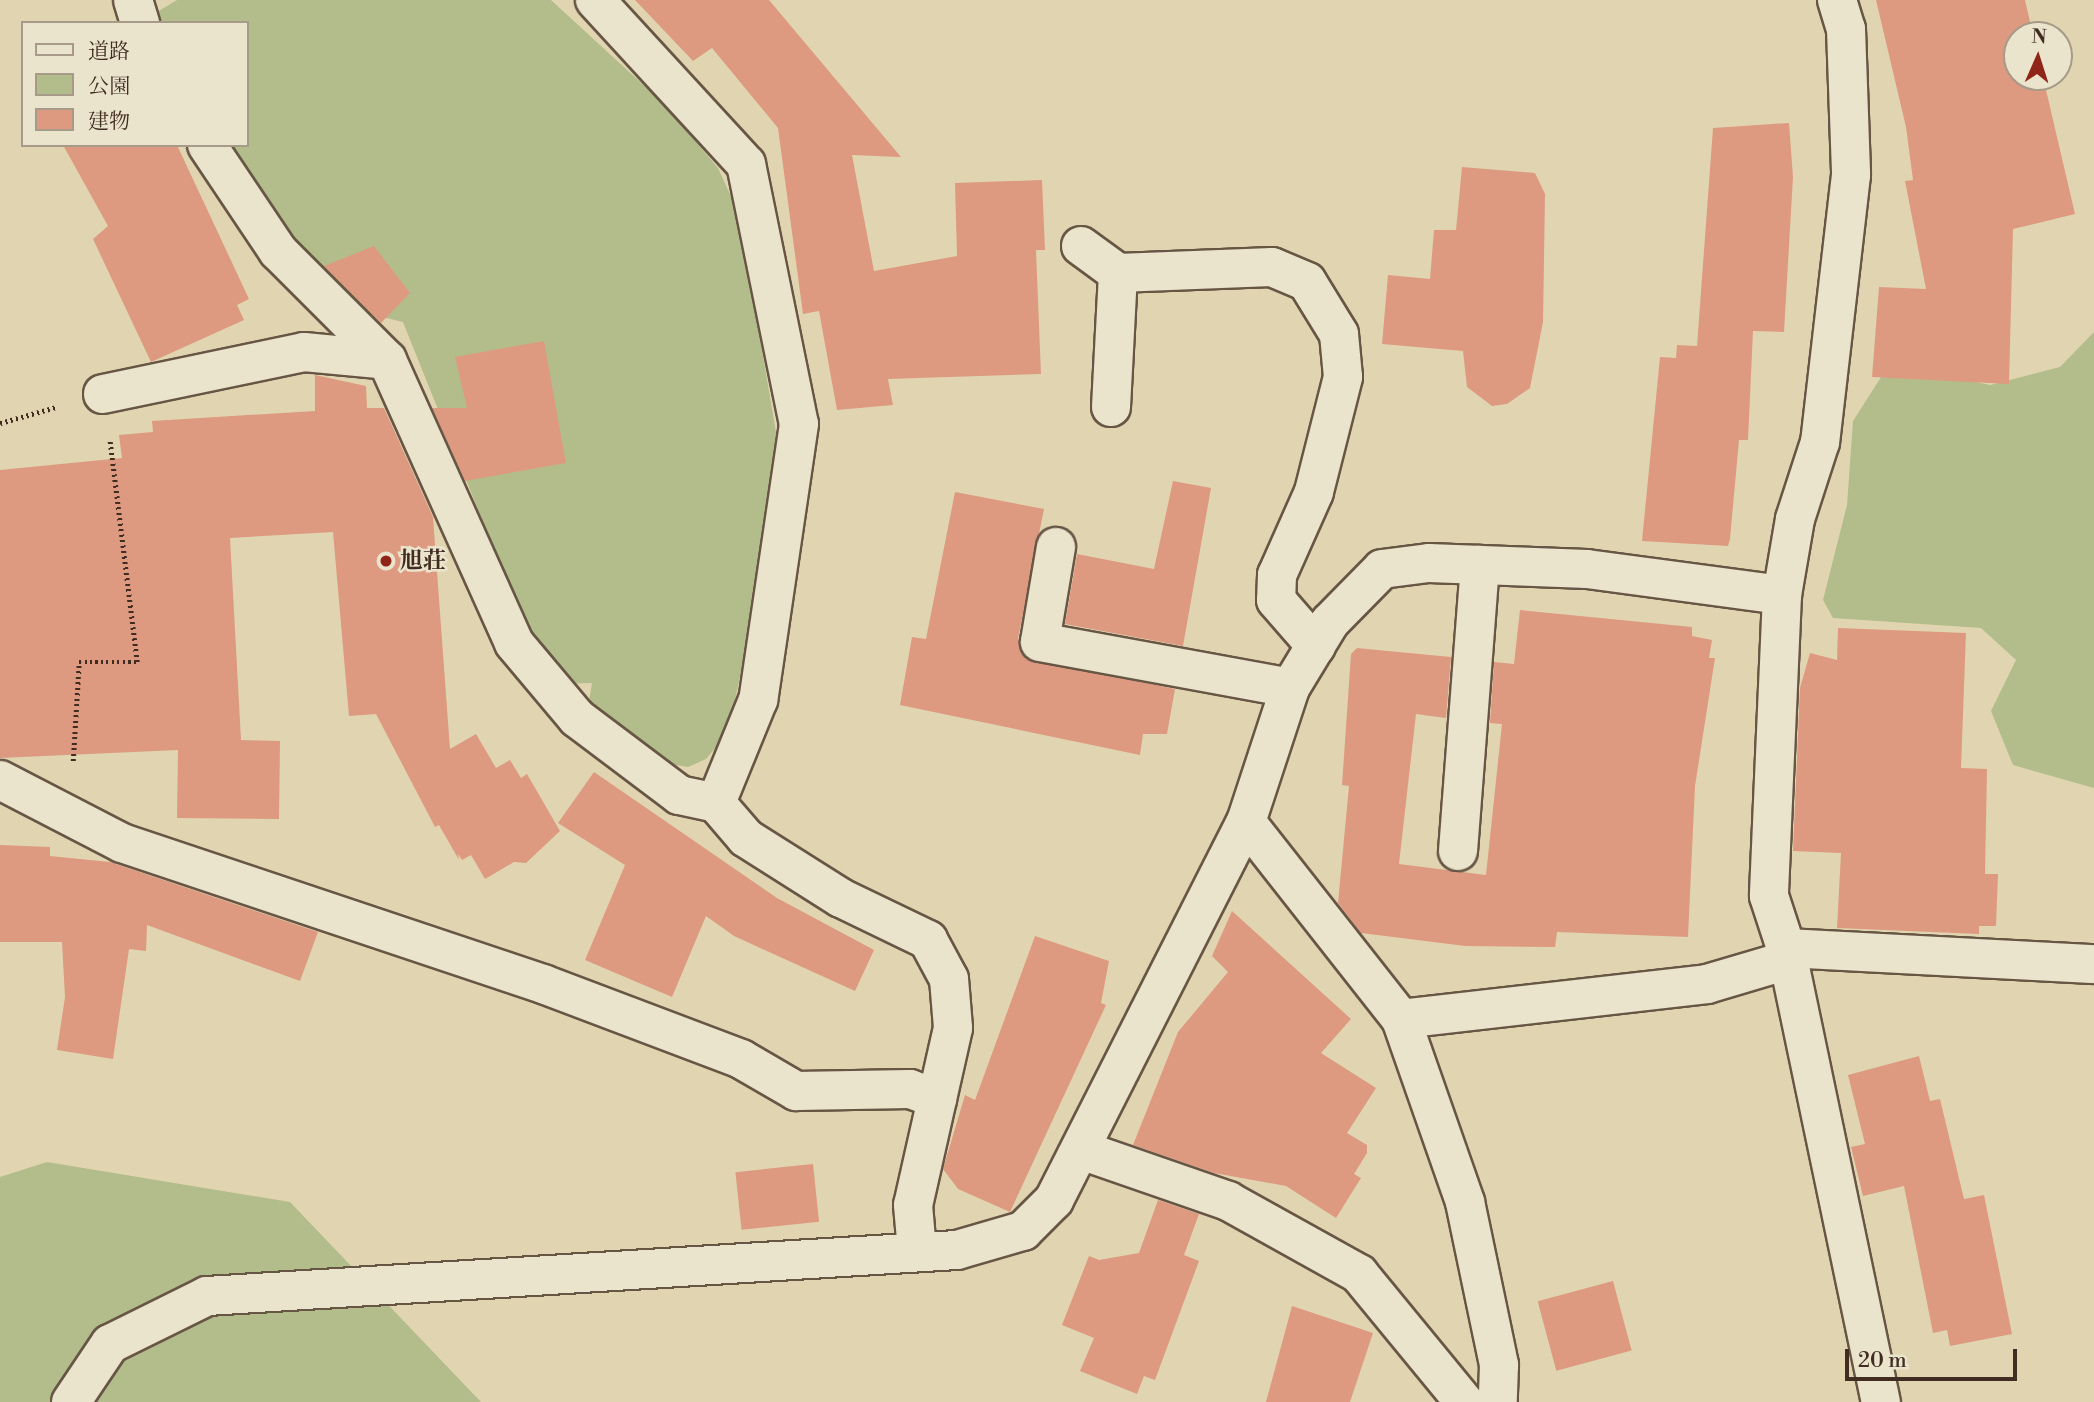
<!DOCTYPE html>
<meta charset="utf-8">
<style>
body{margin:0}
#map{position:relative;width:2094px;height:1402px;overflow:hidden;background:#e0d5b0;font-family:"Libre Bodoni","Noto Serif JP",serif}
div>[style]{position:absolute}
.green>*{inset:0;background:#b3bd8b}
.building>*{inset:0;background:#dd9a81;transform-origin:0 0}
.path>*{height:4.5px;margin-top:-2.25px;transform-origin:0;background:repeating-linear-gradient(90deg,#402c21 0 2px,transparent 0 5.5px)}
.roads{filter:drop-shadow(2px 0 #685645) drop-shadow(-2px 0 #685645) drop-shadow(0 2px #685645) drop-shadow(0 -2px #685645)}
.minor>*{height:38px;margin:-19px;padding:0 19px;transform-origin:19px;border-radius:19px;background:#ebe4cc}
.dots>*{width:19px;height:19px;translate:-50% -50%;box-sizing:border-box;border:4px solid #ebe4cc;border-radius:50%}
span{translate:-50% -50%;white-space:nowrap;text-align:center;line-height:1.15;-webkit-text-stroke:5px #ebe4cc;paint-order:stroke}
.poi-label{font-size:23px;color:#402c21;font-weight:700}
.left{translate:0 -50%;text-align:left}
.legend{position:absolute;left:21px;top:21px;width:228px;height:126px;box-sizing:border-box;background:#ebe4cc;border:2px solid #a79a88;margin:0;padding:9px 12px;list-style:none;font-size:21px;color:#402c21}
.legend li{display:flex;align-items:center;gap:14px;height:35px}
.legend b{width:35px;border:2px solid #a79a88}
.north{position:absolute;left:2003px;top:21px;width:70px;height:70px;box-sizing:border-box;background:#ebe4cc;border:2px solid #a79a88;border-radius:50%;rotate:3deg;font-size:19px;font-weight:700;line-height:28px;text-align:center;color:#402c21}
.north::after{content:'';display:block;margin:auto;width:24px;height:32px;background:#8f2418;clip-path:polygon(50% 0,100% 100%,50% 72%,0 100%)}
.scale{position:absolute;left:1845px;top:1349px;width:172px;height:32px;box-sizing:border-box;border:4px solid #402c21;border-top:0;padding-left:9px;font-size:21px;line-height:24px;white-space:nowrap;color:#402c21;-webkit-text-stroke:5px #ebe4cc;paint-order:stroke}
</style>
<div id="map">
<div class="green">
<i style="clip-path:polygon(177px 0,551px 0,663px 103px,718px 168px,739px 214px,778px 444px,766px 552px,728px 733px,706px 759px,688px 767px,651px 761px,588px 707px,592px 683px,560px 684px,527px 632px,403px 322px,366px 313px,247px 192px,220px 145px,247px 145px,247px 23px,149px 23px,147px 18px)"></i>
<i style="clip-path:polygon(2094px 332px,2094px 788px,2013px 765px,1991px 711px,2016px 660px,1981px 628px,1833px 618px,1823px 600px,1847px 505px,1853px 421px,1890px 363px,1990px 385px,2060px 367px)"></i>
<i style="clip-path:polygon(47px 1162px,290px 1202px,481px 1402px,0 1402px,0 1177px)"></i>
</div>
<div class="building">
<i style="clip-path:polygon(635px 0,769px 0,901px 157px,852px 155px,874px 271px,957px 256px,955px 183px,1042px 180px,1045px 250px,1036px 250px,1041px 374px,888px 379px,893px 405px,837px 410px,819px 311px,803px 314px,778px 128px,712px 48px,693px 61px)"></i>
<i style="clip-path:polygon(1876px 0,2025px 0,2033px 35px,2017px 35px,2017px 77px,2043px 77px,2075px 214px,2013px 229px,2009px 384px,1872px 377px,1879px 287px,1926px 289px,1905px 181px,1913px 180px,1906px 127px)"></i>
<i style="clip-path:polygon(1789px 123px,1793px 177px,1784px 332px,1753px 331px,1748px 440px,1739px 440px,1730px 539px,1728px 546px,1642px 541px,1660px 357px,1676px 358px,1677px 345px,1697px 346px,1713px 128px)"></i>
<i style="clip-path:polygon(63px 145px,177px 145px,249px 299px,237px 305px,244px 320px,151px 362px,93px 239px,108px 226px)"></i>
<i style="clip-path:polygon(1462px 167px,1535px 173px,1545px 194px,1543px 322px,1530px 388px,1507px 404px,1492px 406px,1467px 387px,1463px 351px,1382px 344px,1388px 275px,1430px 279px,1434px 230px,1456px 230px)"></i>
<i style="clip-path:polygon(374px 246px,410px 293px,381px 323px,324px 266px)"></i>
<i style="clip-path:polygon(544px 341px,566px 463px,465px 481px,432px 408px,467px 408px,455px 357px)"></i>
<i style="clip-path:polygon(315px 375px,366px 386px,367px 408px,384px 408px,433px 517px,450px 749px,476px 734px,496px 768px,510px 760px,521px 778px,527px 774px,560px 831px,526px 863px,514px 862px,485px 879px,471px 855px,462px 860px,458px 854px,459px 860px,439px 825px,435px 827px,376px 714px,349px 716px,333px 532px,230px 538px,241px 740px,280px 741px,279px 819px,177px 818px,178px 750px,0 758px,0 470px,122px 458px,119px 435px,153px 432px,152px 421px,315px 411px)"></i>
<i style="clip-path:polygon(1173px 481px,1211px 488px,1183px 646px,1065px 624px,1077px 554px,1154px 569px)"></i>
<i style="clip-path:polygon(955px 492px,1044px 509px,1018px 638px,1025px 658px,1175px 689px,1167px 734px,1143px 734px,1140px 755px,900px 705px,912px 637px,926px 639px)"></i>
<i style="clip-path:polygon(1520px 610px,1692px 627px,1692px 636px,1712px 640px,1709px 658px,1715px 658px,1695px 786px,1688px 937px,1557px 932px,1555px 947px,1465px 946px,1361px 933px,1338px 903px,1349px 786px,1342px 785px,1351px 654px,1357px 648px,1451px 657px,1446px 718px,1416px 714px,1399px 864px,1486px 875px,1502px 724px,1490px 723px,1494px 662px,1514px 664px)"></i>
<i style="clip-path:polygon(1838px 628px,1966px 633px,1961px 768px,1987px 769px,1985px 874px,1998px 874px,1996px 926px,1979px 926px,1979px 934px,1837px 928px,1841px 853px,1793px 851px,1800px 688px,1810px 653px,1837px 660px)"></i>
<i style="clip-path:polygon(594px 772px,777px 898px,874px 950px,855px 991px,734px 936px,706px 916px,672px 997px,585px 960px,625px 865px,558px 823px)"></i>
<i style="clip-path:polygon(0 845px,50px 847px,50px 856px,110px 862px,318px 932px,300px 981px,147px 925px,146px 951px,129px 949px,113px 1059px,57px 1050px,65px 997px,62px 942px,0 942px)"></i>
<i style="clip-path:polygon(1232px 911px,1351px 1019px,1321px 1053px,1376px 1088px,1347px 1133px,1367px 1145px,1367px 1153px,1354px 1174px,1361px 1178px,1336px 1218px,1286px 1186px,1214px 1173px,1133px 1145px,1178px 1032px,1228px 972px,1212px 956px)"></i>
<i style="clip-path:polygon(1035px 936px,1109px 961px,1101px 1003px,1106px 1005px,1010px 1212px,958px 1189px,943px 1169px,965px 1095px,975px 1100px)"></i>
<i style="clip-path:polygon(1919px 1056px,1930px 1101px,1940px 1099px,1964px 1199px,1984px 1195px,2012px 1334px,1950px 1346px,1947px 1330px,1933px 1333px,1904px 1186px,1863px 1196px,1851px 1147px,1865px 1144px,1848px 1075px)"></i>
<i style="left:813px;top:1164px;width:58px;height:78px;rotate:84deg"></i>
<i style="clip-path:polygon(1158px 1200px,1199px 1214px,1184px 1255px,1199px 1261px,1155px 1380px,1144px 1376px,1137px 1394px,1080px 1371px,1094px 1338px,1062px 1325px,1089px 1256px,1099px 1260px,1139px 1253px)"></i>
<i style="left:1613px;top:1281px;width:72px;height:78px;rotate:75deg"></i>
<i style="clip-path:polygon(1292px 1306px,1373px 1333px,1350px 1402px,1266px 1402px)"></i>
</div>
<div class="path">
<i style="left:0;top:423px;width:58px;rotate:-15.9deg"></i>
<i style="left:73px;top:761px;width:99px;rotate:-86.5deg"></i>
<i style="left:79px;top:662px;width:58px"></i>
<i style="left:137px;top:662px;width:223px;rotate:-97deg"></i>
</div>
<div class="roads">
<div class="minor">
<i style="left:133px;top:0;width:24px;rotate:73deg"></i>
<i style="left:595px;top:0;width:223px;rotate:47.4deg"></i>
<i style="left:746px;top:164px;width:265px;rotate:78.5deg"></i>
<i style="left:799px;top:424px;width:279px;rotate:98.4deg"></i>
<i style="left:758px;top:700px;width:111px;rotate:112.2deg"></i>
<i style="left:1837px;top:0;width:30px;rotate:73deg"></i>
<i style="left:1846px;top:29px;width:146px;rotate:88deg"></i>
<i style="left:1851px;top:175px;width:269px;rotate:96.6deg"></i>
<i style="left:1820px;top:442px;width:81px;rotate:108deg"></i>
<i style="left:1795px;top:519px;width:77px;rotate:99.7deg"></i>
<i style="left:1782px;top:595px;width:301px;rotate:92.5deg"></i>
<i style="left:1769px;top:896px;width:55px;rotate:71.9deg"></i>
<i style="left:1786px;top:948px;width:464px;rotate:78.2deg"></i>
<i style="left:207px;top:145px;width:128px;rotate:56.2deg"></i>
<i style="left:278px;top:251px;width:154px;rotate:45deg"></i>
<i style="left:387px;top:360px;width:310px;rotate:65.8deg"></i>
<i style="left:514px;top:643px;width:98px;rotate:50deg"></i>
<i style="left:577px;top:718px;width:128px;rotate:37deg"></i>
<i style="left:679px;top:795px;width:38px;rotate:12deg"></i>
<i style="left:716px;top:803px;width:46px;rotate:49.4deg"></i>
<i style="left:746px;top:838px;width:112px;rotate:32.3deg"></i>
<i style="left:841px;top:898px;width:97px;rotate:25.8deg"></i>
<i style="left:928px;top:940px;width:44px;rotate:61.7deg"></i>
<i style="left:949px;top:979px;width:49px;rotate:85.3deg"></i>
<i style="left:953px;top:1028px;width:181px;rotate:102.7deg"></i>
<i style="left:913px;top:1205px;width:46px;rotate:85deg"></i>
<i style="left:1081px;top:246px;width:46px;rotate:36.1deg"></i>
<i style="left:103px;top:394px;width:205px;rotate:-11.8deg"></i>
<i style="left:304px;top:352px;width:83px;rotate:5.5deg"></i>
<i style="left:1111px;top:407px;width:134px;rotate:-87deg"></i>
<i style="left:1118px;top:273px;width:154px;rotate:-2.2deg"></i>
<i style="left:1272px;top:267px;width:38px;rotate:23deg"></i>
<i style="left:1307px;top:282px;width:61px;rotate:58.4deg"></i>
<i style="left:1339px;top:334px;width:43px;rotate:84.7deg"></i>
<i style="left:1343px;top:377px;width:119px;rotate:104.2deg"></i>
<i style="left:1314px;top:492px;width:91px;rotate:114deg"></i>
<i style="left:1277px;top:575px;width:25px;rotate:92deg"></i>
<i style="left:1276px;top:600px;width:61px;rotate:49deg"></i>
<i style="left:1056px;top:547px;width:96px;rotate:99.6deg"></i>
<i style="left:1040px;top:642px;width:254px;rotate:10.4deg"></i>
<i style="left:0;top:780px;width:137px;rotate:27.3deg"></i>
<i style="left:122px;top:843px;width:444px;rotate:18.5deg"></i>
<i style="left:543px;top:984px;width:212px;rotate:20.7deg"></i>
<i style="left:741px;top:1059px;width:64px;rotate:30.2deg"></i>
<i style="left:796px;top:1091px;width:114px;rotate:-1deg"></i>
<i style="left:910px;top:1089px;width:29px;rotate:20deg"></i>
<i style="left:1246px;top:822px;width:251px;rotate:51.8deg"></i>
<i style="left:1401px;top:1019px;width:194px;rotate:70.7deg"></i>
<i style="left:1465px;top:1202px;width:167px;rotate:78.2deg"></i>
<i style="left:1499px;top:1365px;width:37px;rotate:92deg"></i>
<i style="left:1458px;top:851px;width:287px;rotate:-85.6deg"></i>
<i style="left:1786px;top:948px;width:308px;rotate:3deg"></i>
<i style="left:1401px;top:1019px;width:308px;rotate:-6.5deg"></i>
<i style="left:1707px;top:984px;width:84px;rotate:-16.5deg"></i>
<i style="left:1081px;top:1150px;width:156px;rotate:19.1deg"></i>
<i style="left:1228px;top:1201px;width:150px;rotate:29.1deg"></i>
<i style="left:1359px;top:1274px;width:166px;rotate:50.6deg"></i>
<i style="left:71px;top:1402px;width:70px;rotate:-56.1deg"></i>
<i style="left:110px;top:1344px;width:108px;rotate:-26.3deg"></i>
<i style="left:207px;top:1296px;width:751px;rotate:-3.51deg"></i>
<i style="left:957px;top:1250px;width:69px;rotate:-16.1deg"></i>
<i style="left:1023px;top:1231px;width:44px;rotate:-45deg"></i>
<i style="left:1054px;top:1200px;width:424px;rotate:-63.1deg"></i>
<i style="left:1246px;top:822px;width:141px;rotate:-71.8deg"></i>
<i style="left:1290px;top:688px;width:77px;rotate:-58.8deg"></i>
<i style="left:1330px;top:622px;width:74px;rotate:-45.5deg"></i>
<i style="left:1382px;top:569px;width:47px;rotate:-7.3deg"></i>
<i style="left:1429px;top:563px;width:158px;rotate:2.2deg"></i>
<i style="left:1587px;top:569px;width:197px;rotate:7.6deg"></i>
</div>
</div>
<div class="dots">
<i style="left:386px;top:561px;background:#8f2418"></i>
</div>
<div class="poi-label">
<span class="left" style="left:400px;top:561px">旭荘</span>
</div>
<ul class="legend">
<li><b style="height:9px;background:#ebe4cc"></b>道路</li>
<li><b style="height:19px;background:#b3bd8b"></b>公園</li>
<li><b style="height:19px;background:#dd9a81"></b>建物</li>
</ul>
<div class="north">N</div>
<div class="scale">20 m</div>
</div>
